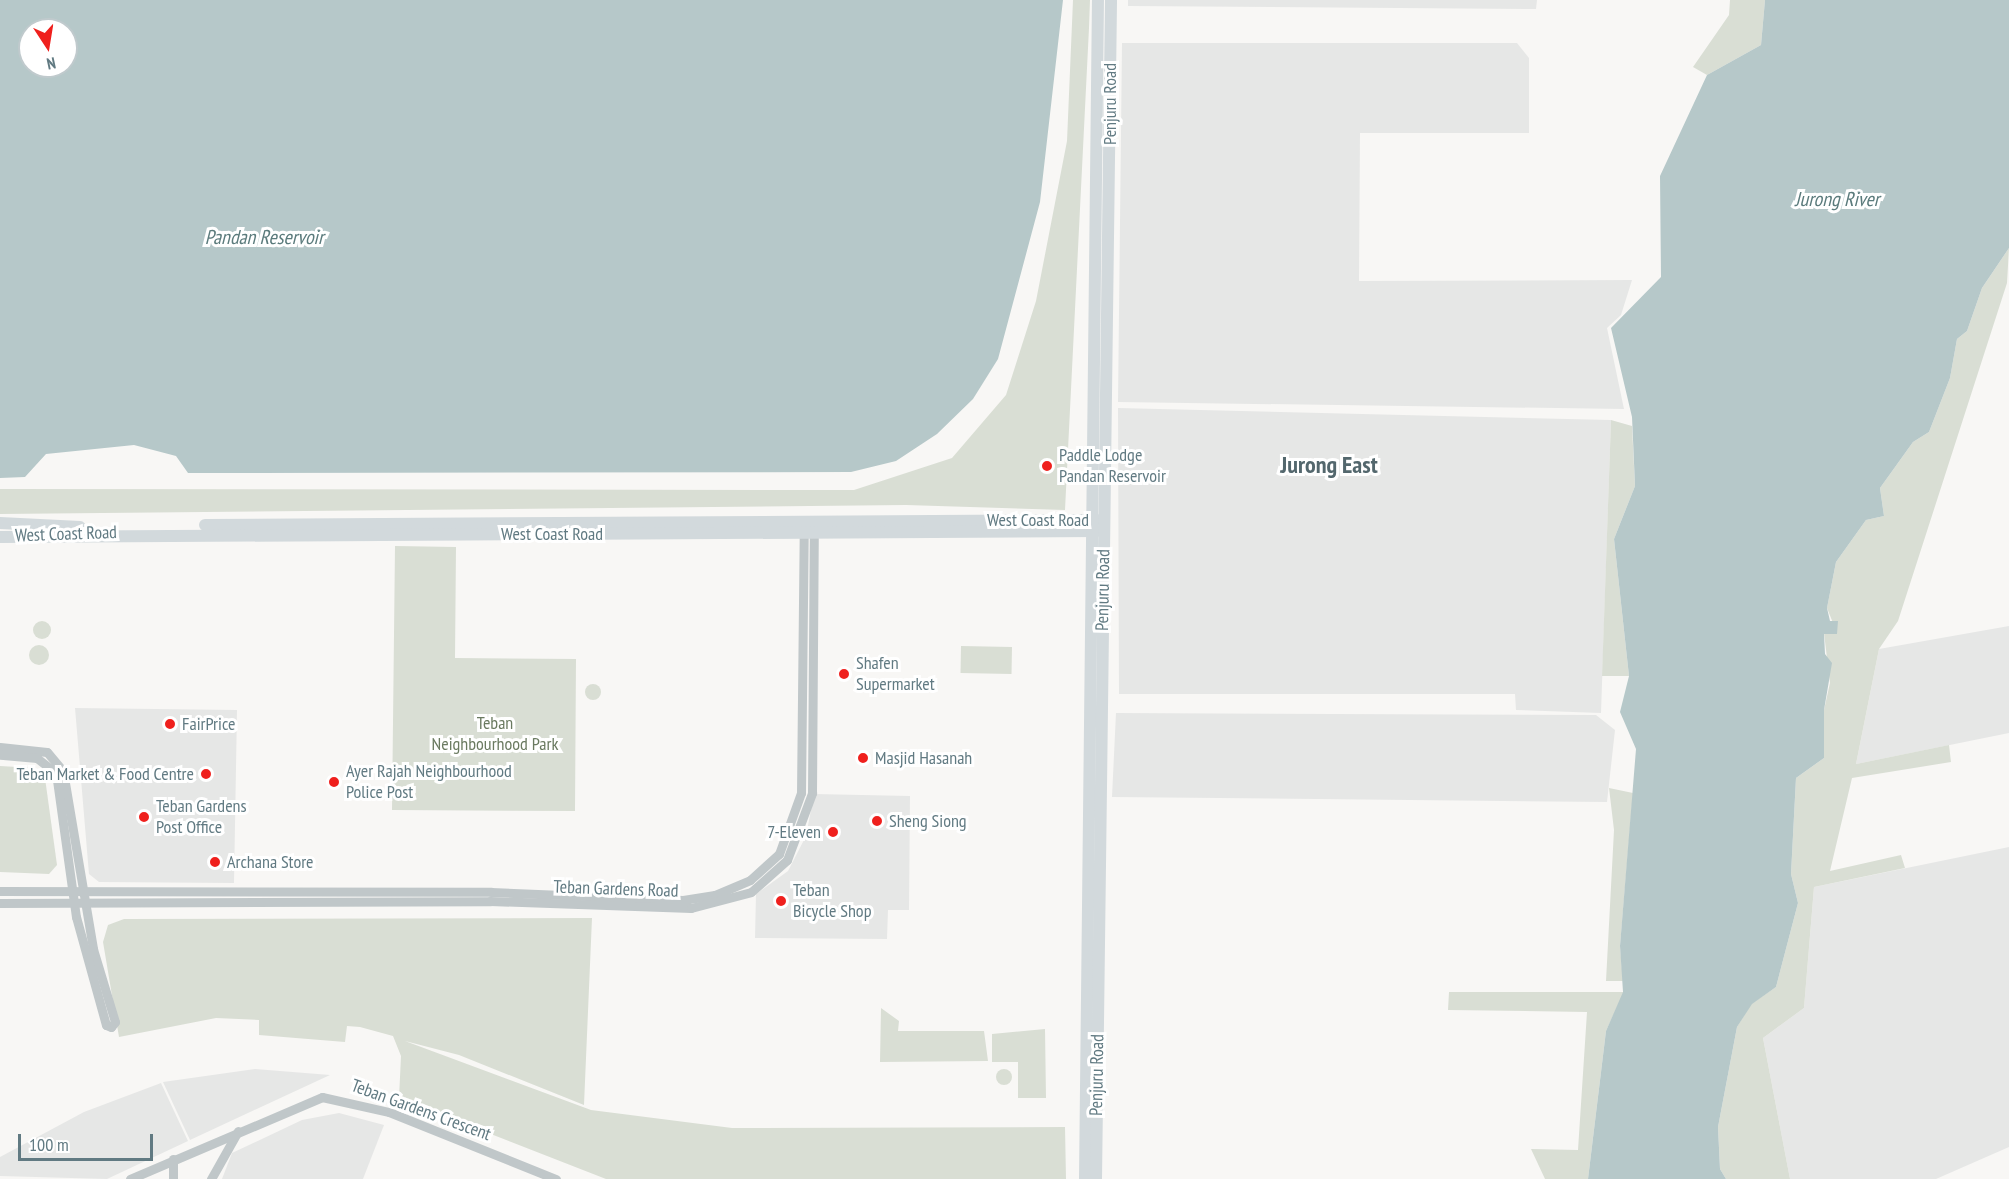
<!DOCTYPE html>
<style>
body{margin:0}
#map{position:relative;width:2009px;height:1179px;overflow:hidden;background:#f8f7f5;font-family:"PT Sans Narrow",sans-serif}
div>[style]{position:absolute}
.built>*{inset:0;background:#e6e7e6}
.green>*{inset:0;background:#d9ded4;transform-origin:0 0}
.round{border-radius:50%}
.water>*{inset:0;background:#b6c8c9}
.minor>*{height:9px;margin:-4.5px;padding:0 4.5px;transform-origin:4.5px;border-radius:4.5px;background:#c0c7c9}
.major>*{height:12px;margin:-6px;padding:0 6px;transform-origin:6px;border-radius:6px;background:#d2d9dc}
.dots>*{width:16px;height:16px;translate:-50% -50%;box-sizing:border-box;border:3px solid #fff;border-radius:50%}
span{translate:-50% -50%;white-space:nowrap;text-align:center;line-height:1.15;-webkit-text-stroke:6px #fff;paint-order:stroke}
.street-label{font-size:18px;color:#617a82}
.poi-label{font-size:18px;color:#617a82}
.left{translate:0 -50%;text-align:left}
.right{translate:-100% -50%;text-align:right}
.park-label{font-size:18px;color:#6a7a60}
.water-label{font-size:20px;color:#5b7b7c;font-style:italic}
.district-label{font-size:24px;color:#53676d;font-weight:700}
.north{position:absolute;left:18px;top:18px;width:60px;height:60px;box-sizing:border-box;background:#fff;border:2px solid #c0cacd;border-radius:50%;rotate:168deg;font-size:16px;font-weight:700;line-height:24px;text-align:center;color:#617a82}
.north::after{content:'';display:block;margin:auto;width:21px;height:27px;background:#ef201d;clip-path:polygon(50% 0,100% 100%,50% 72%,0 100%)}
.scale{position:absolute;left:18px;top:1134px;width:135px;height:27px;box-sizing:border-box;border:3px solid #617a82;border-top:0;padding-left:8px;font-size:18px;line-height:21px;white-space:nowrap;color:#617a82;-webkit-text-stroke:4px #fff;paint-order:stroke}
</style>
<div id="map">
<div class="built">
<i style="clip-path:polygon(1128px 0,1537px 0,1536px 9px,1128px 6px)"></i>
<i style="clip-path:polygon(1122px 43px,1517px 43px,1529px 58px,1529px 133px,1360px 133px,1359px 281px,1632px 280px,1621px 315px,1607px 328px,1624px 409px,1118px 402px)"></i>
<i style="clip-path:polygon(1118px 408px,1611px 420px,1601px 713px,1516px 710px,1515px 694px,1119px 694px)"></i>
<i style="clip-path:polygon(2009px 626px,2009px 733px,1856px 764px,1879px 649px)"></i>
<i style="clip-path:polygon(75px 708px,237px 710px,234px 883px,99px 882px,89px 874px)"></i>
<i style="clip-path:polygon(1116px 713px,1596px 715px,1615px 730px,1607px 802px,1112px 797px)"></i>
<i style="clip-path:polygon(814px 794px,910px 796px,909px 910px,888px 910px,887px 939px,755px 938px,756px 894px,788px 871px,806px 836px)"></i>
<i style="clip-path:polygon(2009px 847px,2009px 1147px,1936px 1179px,1790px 1179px,1763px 1038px,1804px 1008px,1814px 887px)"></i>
<i style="clip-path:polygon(255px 1069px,330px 1075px,190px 1140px,163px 1082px)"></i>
<i style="clip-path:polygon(161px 1083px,188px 1141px,107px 1179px,0 1176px,0 1157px,84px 1112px)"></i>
<i style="clip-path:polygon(339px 1113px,384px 1125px,363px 1179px,222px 1179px,232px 1153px,302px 1120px)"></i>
</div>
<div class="green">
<i style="clip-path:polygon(1073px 0,1090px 0,1089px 28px,1065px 510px,906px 505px,0 514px,0 489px,854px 490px,952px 458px,1006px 395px,1036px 301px,1067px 141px)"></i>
<i style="clip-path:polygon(1730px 0,1765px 0,1761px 45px,1707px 75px,1693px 67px,1729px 15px)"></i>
<i style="clip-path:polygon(2009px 248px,2007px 283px,1898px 621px,1879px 649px,1856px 764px,1949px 745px,1951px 762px,1852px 778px,1830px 871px,1901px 855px,1905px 868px,1814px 887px,1804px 1008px,1763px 1038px,1790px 1179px,1726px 1179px,1720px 1169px,1718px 1127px,1737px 1027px,1751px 1004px,1776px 987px,1798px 903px,1791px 874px,1796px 778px,1824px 758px,1824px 710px,1830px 683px,1824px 633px,1837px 633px,1827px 608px,1836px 562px,1866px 520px,1884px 516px,1880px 488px,1913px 442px,1929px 432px,1950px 378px,1957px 339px,1967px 331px,1982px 288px)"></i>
<i style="clip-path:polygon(1611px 420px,1632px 426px,1635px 486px,1614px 539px,1629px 676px,1602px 676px)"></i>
<i style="clip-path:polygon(395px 546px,456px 547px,455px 658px,576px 659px,575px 811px,392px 810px)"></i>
<i class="round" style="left:33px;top:621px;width:18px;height:18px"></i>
<i class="round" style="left:29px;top:645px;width:20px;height:20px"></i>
<i style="left:961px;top:646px;width:51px;height:27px;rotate:1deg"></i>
<i class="round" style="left:585px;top:684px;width:16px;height:16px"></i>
<i style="clip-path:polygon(0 766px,34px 768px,45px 778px,57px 865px,49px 874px,0 872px)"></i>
<i style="clip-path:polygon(1609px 788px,1633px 793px,1620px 946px,1623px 981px,1606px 981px,1614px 830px)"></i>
<i style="clip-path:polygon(592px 918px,584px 1105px,459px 1055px,405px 1041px,591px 1110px,732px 1128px,1065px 1127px,1066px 1179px,606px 1179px,399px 1098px,401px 1056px,393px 1036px,360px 1027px,347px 1026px,345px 1042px,259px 1035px,259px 1020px,216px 1018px,119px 1037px,103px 942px,108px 925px,124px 919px)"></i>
<i style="clip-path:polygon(1449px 992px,1624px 992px,1606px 1031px,1588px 1179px,1545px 1179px,1531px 1149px,1578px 1150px,1587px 1012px,1448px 1010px)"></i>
<i style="clip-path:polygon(881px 1008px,899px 1021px,898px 1031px,984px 1031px,988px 1061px,880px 1062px)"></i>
<i style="clip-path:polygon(1045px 1029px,1046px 1098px,1018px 1098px,1018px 1062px,992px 1062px,992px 1034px)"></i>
<i class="round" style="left:996px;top:1069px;width:16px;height:16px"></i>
</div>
<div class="water">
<i style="clip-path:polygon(evenodd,0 0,1063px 0,1040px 202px,998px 359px,973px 399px,937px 434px,896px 461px,851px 472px,188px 473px,176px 456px,134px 445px,46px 454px,25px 477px,0 478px,0 0,30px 30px,66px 30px,66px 66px,30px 66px,30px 30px)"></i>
<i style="clip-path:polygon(1765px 0,2009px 0,2009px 248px,1982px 288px,1967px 331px,1957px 339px,1950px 378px,1929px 432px,1913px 442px,1880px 488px,1884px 516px,1866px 520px,1836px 562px,1827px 608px,1830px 621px,1838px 621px,1837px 634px,1824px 634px,1825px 654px,1832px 663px,1824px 710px,1824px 758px,1796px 778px,1791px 874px,1798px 903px,1776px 987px,1752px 1004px,1737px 1027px,1718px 1127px,1720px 1169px,1726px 1179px,1588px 1179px,1606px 1031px,1623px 992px,1620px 946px,1636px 749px,1620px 712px,1629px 676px,1614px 539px,1635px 486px,1632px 417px,1611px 328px,1661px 277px,1660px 176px,1707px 75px,1761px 45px)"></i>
</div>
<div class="minor">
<i style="left:0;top:747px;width:47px;rotate:6.1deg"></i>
<i style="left:47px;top:752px;width:25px;rotate:50deg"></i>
<i style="left:63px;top:771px;width:181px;rotate:80.4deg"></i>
<i style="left:93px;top:949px;width:76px;rotate:73.2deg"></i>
<i style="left:115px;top:1022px;width:6px;rotate:129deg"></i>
<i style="left:111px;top:1027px;width:5px;rotate:-158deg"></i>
<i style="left:106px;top:1025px;width:112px;rotate:-105.5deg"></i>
<i style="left:76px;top:917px;width:145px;rotate:-97.9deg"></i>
<i style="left:56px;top:773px;width:24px;rotate:-142deg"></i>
<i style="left:37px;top:758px;width:37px;rotate:-175deg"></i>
<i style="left:0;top:891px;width:491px;rotate:0.1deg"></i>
<i style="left:491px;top:892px;width:192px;rotate:2.4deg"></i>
<i style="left:683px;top:900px;width:32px;rotate:-9deg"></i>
<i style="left:715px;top:895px;width:38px;rotate:-23deg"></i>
<i style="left:750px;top:880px;width:39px;rotate:-42deg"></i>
<i style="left:779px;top:854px;width:65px;rotate:-70.2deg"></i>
<i style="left:801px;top:793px;width:267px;rotate:-89.4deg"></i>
<i style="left:0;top:903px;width:490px;rotate:-0.2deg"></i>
<i style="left:490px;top:901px;width:201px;rotate:2deg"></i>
<i style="left:691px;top:908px;width:62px;rotate:-14.9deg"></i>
<i style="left:751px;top:892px;width:48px;rotate:-41.6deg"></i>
<i style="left:787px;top:860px;width:72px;rotate:-69.5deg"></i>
<i style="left:812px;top:793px;width:267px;rotate:-89.6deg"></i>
<i style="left:173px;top:1159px;width:20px;rotate:90deg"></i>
<i style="left:130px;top:1179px;width:209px;rotate:-23.1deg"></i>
<i style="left:322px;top:1097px;width:69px;rotate:12.6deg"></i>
<i style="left:389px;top:1112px;width:180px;rotate:21.9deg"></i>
<i style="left:211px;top:1179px;width:55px;rotate:-60.6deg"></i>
</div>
<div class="major">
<i style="left:0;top:523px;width:80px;rotate:2.9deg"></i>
<i style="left:205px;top:525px;width:892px;rotate:-0.32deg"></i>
<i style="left:0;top:537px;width:1097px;rotate:-0.31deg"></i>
<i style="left:1085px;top:1179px;width:1179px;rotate:-89.37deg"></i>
<i style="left:1096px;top:1179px;width:1179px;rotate:-89.27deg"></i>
</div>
<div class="dots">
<i style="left:1047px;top:466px;background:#ef201d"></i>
<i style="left:844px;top:674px;background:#ef201d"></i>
<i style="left:170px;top:724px;background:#ef201d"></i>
<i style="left:863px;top:758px;background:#ef201d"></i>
<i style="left:206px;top:774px;background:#ef201d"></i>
<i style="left:334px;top:782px;background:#ef201d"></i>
<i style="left:144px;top:817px;background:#ef201d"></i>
<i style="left:877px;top:821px;background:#ef201d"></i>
<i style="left:833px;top:832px;background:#ef201d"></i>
<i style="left:215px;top:862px;background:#ef201d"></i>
<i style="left:781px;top:901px;background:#ef201d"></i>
</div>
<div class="street-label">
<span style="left:1110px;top:104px;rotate:-90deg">Penjuru Road</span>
<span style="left:1038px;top:520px">West Coast Road</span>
<span style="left:66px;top:534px;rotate:-2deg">West Coast Road</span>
<span style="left:552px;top:534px">West Coast Road</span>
<span style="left:1103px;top:590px;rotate:-89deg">Penjuru Road</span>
<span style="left:616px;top:889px;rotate:2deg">Teban Gardens Road</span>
<span style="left:1097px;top:1075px;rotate:-89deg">Penjuru Road</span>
<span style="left:421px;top:1110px;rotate:20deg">Teban Gardens Crescent</span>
</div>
<div class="poi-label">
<span class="left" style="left:1059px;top:466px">Paddle Lodge<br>Pandan Reservoir</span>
<span class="left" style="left:856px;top:674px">Shafen<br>Supermarket</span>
<span class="left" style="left:182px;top:724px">FairPrice</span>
<span class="left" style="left:875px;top:758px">Masjid Hasanah</span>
<span class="left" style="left:346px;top:782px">Ayer Rajah Neighbourhood<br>Police Post</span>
<span class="right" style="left:194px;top:774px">Teban Market &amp; Food Centre</span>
<span class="left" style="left:156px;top:817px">Teban Gardens<br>Post Office</span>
<span class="left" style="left:889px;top:821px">Sheng Siong</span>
<span class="right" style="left:821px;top:832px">7-Eleven</span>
<span class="left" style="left:227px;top:862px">Archana Store</span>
<span class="left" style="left:793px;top:901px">Teban<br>Bicycle Shop</span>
</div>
<div class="park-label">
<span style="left:495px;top:734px">Teban<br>Neighbourhood Park</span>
</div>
<div class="water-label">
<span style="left:1837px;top:199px">Jurong River</span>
<span style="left:264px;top:237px">Pandan Reservoir</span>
</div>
<div class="district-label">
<span style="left:1329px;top:465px">Jurong East</span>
</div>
<div class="north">N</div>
<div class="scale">100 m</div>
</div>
